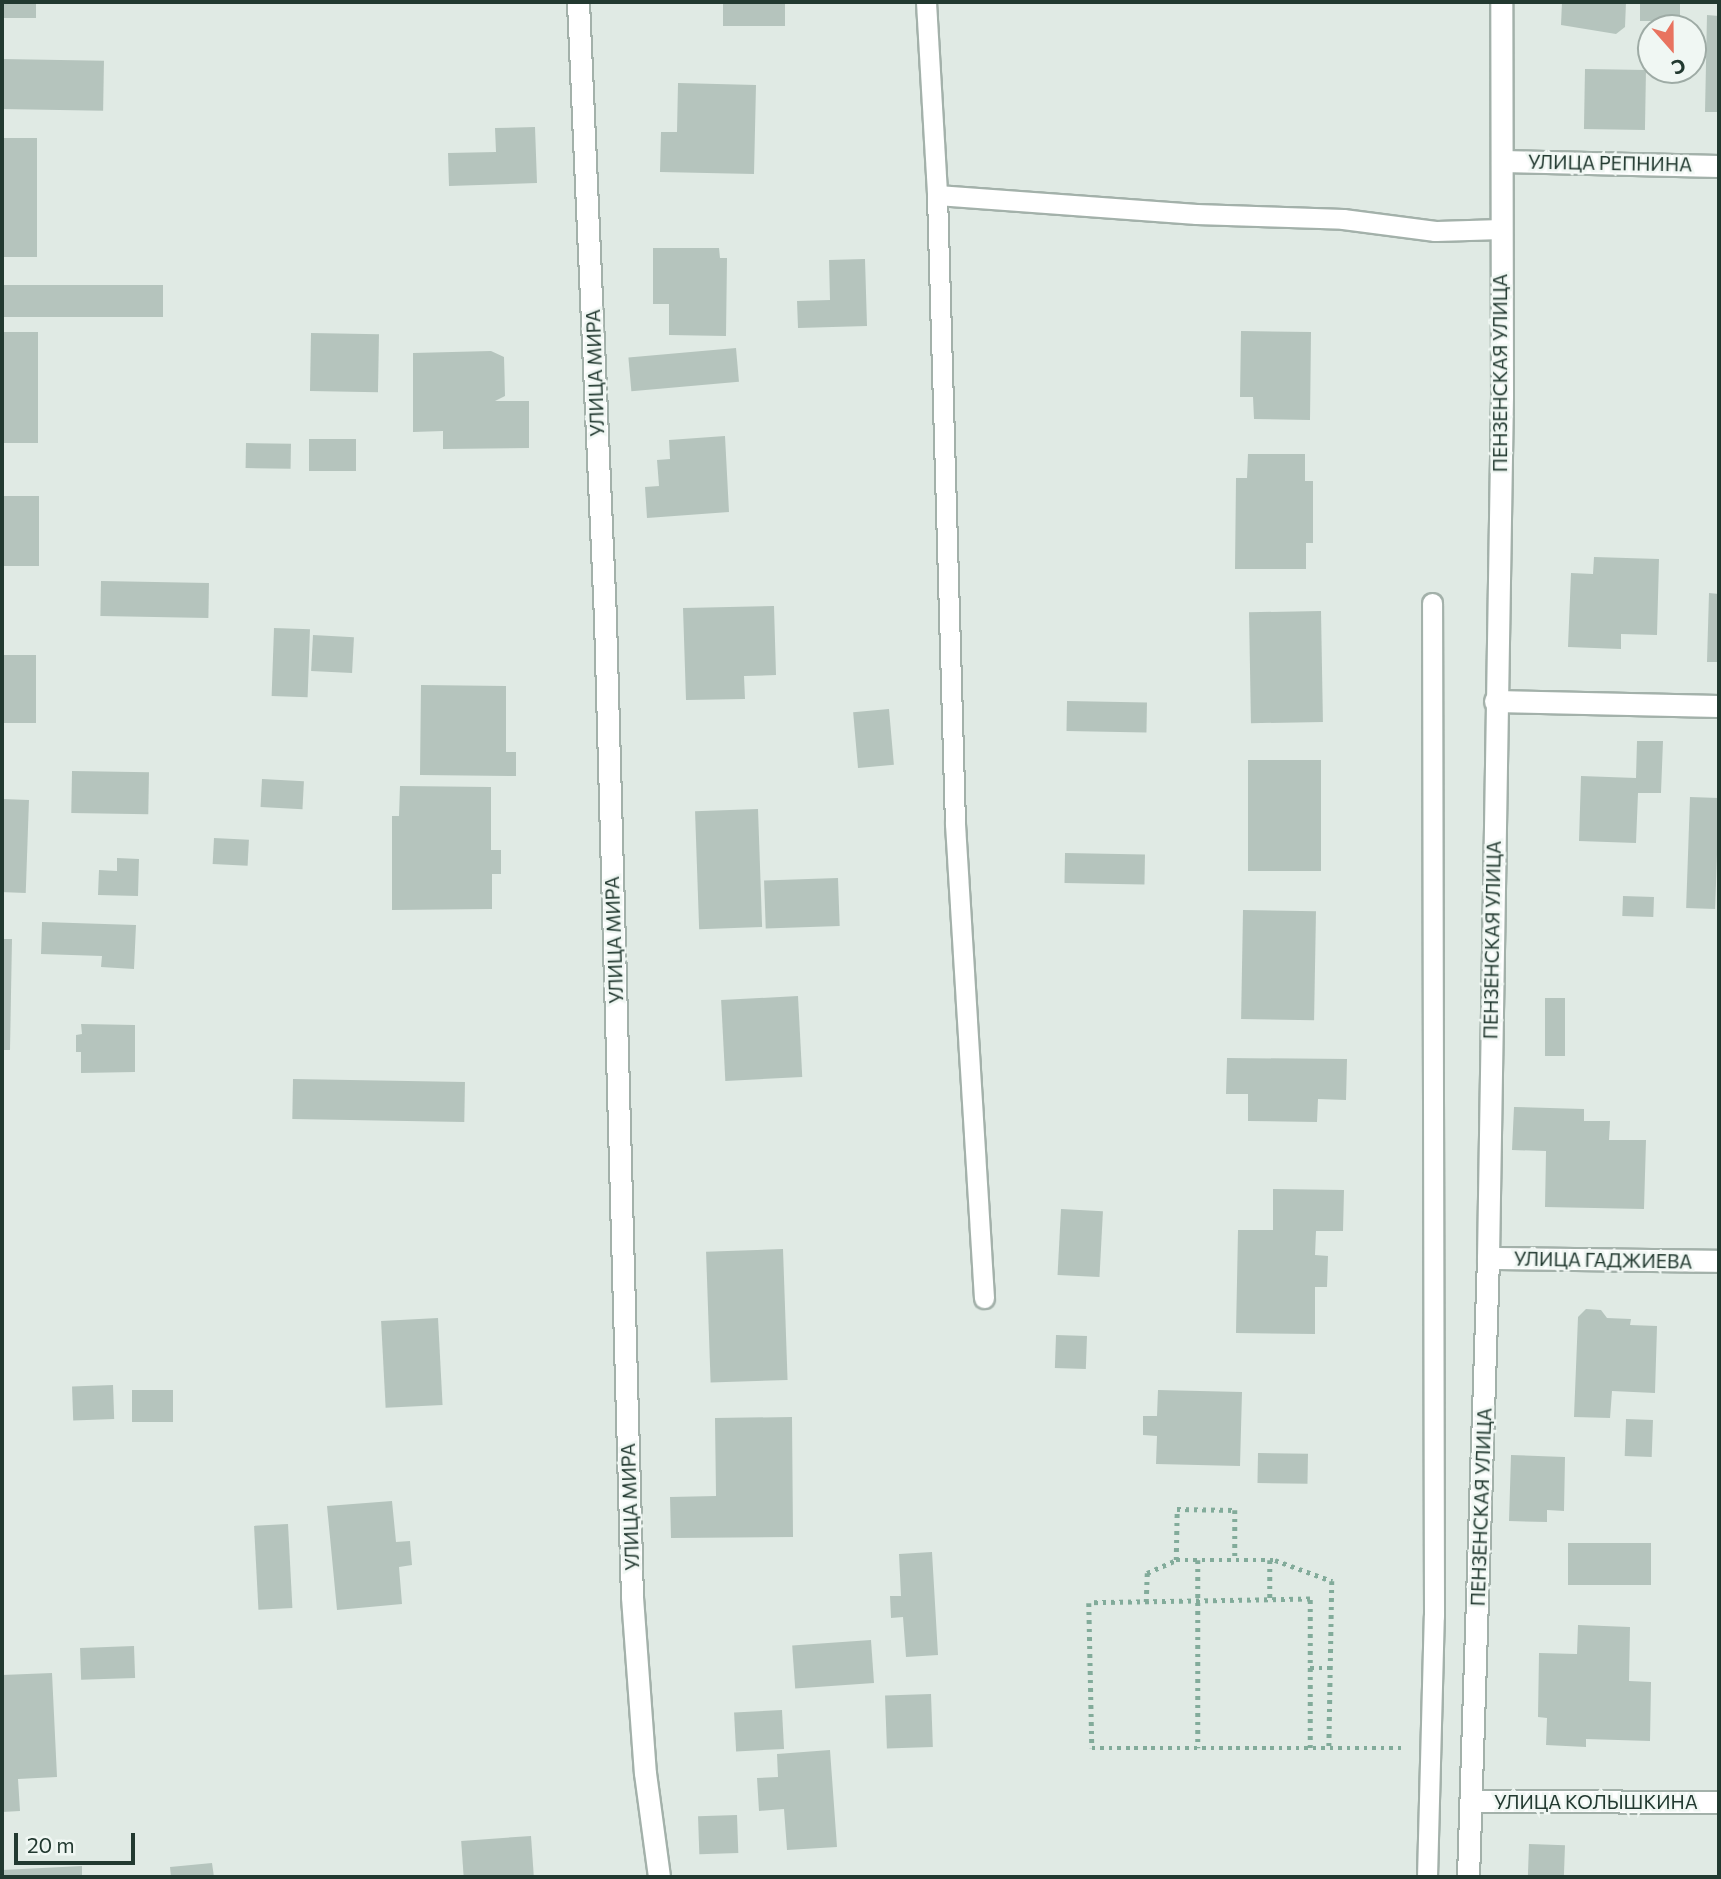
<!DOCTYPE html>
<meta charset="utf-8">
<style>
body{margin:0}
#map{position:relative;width:1721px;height:1879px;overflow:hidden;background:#e0eae4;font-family:Commissioner,sans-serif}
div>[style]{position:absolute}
.building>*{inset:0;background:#b5c4bd;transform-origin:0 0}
.path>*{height:4.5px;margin-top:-2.25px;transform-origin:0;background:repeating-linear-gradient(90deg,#82ab9a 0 3.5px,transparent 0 8.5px)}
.roads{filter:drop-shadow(2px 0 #a3b1aa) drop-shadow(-2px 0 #a3b1aa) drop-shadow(0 2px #a3b1aa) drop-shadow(0 -2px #a3b1aa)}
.service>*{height:19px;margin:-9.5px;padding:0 9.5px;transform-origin:9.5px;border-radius:9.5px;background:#fff}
.minor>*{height:21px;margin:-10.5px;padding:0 10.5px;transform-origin:10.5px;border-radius:10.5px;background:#fff}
span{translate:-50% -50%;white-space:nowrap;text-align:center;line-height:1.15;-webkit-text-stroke:5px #f0f7f3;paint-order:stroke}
.street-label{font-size:19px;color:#223930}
.frame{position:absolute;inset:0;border:4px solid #223930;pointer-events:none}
.north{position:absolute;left:1637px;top:14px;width:70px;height:70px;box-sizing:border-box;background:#f0f7f3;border:2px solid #9eaba5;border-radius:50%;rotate:159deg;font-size:19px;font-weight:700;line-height:28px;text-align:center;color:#223930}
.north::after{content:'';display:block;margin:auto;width:24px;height:32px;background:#e8735f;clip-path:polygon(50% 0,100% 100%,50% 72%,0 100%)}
.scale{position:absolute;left:14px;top:1833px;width:121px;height:32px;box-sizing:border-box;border:4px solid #223930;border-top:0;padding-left:9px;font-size:21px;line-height:24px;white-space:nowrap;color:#223930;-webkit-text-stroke:5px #f0f7f3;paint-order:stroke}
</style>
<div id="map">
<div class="building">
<i style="clip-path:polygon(2px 2px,36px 2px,36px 18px,4px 18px,2px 35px)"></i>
<i style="left:723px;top:2px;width:62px;height:24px"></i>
<i style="clip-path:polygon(1562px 2px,1626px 2px,1625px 27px,1616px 34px,1561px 25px)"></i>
<i style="left:1640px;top:2px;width:40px;height:19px"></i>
<i style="clip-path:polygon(1707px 15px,1719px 16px,1719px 112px,1705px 112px)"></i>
<i style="left:2px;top:59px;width:102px;height:50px;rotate:1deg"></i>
<i style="left:1585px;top:69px;width:61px;height:60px;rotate:1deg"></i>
<i style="clip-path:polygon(678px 83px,756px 85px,754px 174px,660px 172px,661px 132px,677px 132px)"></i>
<i style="clip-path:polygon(535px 127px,537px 183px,449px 186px,448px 153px,496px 152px,495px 128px)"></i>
<i style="left:2px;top:138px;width:35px;height:119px"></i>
<i style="clip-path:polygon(653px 248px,719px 248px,720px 258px,727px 258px,726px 336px,669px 335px,669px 304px,653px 304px)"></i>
<i style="clip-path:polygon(865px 259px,867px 326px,798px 328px,797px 301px,830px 300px,829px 260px)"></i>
<i style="left:163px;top:285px;width:32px;height:161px;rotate:90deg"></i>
<i style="clip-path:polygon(1241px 331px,1311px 332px,1310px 420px,1254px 419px,1253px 397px,1240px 397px)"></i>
<i style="left:2px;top:332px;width:36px;height:111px"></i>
<i style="left:311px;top:333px;width:68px;height:58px;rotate:1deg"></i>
<i style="left:736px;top:348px;width:34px;height:108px;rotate:85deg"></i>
<i style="clip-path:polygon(491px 351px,504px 357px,505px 396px,495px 401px,529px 401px,529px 448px,443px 449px,443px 431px,413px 432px,413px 353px)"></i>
<i style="clip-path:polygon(725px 436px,729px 512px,647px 518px,645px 487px,659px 486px,657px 460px,670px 459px,669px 440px)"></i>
<i style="left:356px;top:439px;width:32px;height:47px;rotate:90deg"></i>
<i style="left:246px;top:443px;width:45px;height:25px;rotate:1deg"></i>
<i style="clip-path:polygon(1248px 454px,1305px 454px,1305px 481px,1313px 481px,1313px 543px,1306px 543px,1306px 569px,1235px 569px,1236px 478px,1247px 478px)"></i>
<i style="left:2px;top:496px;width:37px;height:70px"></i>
<i style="clip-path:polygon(1594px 557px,1659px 559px,1657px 635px,1621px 634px,1621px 649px,1568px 647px,1571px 573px,1593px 574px)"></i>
<i style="left:101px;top:581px;width:108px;height:35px;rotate:1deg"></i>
<i style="clip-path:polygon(1709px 593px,1719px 594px,1719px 662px,1707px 662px)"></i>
<i style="clip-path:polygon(774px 606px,776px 675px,744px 676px,745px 699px,686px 700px,683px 608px)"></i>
<i style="left:1321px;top:611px;width:111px;height:72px;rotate:89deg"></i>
<i style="left:274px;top:628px;width:36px;height:68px;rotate:2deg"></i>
<i style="left:313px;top:635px;width:41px;height:36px;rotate:3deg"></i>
<i style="left:2px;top:655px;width:34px;height:68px"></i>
<i style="clip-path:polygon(421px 685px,506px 686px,506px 752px,516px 752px,516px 776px,420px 775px)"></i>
<i style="left:1067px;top:701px;width:80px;height:30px;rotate:1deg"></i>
<i style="left:889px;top:709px;width:56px;height:36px;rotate:85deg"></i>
<i style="clip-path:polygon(1637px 741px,1663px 741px,1661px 793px,1638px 793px,1636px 843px,1579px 841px,1581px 776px,1636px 778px)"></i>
<i style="left:1248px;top:760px;width:73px;height:111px"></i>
<i style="left:72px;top:771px;width:77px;height:42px;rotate:1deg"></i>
<i style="left:262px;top:779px;width:42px;height:28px;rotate:3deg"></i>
<i style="clip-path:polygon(400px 786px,491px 787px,491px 850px,501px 850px,501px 874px,492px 874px,492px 909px,392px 910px,392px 816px,399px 816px)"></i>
<i style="left:1690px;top:797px;width:29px;height:111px;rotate:2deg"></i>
<i style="left:2px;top:799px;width:27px;height:93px;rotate:2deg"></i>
<i style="left:758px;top:809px;width:118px;height:63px;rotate:88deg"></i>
<i style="left:214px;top:838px;width:35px;height:26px;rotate:3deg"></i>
<i style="left:1065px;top:853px;width:80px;height:30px;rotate:1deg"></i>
<i style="clip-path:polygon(117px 858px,139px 859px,138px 896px,98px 895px,99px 870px,117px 871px)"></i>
<i style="left:838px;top:878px;width:48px;height:74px;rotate:88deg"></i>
<i style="left:1623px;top:896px;width:31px;height:20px;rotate:2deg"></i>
<i style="left:1243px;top:910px;width:73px;height:109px;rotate:1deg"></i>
<i style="clip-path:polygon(42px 922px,136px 925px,134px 969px,101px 967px,102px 956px,41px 954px)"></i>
<i style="clip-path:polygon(2px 939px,12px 939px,10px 1050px,2px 1050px)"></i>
<i style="left:798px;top:996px;width:81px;height:77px;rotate:87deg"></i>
<i style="left:1545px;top:998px;width:20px;height:58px"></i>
<i style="clip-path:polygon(81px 1024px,135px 1025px,135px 1072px,81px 1073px,81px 1052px,76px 1052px,76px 1035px,82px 1034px)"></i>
<i style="clip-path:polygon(1227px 1058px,1347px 1059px,1346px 1100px,1318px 1099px,1317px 1122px,1248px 1121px,1248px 1094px,1226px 1094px)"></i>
<i style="left:293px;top:1079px;width:172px;height:40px;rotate:1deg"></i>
<i style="clip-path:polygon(1514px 1107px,1584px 1109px,1584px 1121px,1610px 1121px,1609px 1140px,1646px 1140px,1644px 1209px,1545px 1207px,1546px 1151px,1512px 1150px)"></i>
<i style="clip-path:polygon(1273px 1189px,1344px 1190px,1343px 1231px,1316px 1231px,1315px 1255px,1328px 1256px,1327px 1287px,1315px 1287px,1315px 1334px,1236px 1333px,1238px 1230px,1273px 1230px)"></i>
<i style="left:1061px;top:1209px;width:42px;height:66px;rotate:3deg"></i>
<i style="left:783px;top:1249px;width:131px;height:77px;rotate:88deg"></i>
<i style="clip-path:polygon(1586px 1309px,1601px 1310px,1607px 1318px,1631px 1319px,1630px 1325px,1657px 1326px,1655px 1393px,1612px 1391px,1610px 1418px,1574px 1417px,1578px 1317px)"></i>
<i style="left:438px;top:1318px;width:87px;height:57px;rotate:87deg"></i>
<i style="left:1056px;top:1335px;width:31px;height:33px;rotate:2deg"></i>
<i style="left:113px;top:1385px;width:34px;height:41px;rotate:88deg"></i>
<i style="left:132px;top:1390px;width:41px;height:32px"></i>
<i style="clip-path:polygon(1158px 1390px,1242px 1392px,1240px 1466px,1156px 1464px,1157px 1436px,1143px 1435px,1143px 1416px,1157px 1416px)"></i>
<i style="clip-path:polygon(792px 1417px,793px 1537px,671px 1538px,670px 1497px,716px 1496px,715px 1418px)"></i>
<i style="left:1626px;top:1419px;width:27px;height:37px;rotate:2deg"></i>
<i style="left:1258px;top:1453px;width:50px;height:30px;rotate:1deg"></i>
<i style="clip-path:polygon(1511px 1455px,1565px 1457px,1564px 1511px,1547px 1510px,1547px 1522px,1509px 1521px)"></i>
<i style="clip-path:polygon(392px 1501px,396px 1542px,410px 1541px,412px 1565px,399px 1567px,402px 1604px,337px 1610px,327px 1506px)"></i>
<i style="left:288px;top:1524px;width:84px;height:34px;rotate:87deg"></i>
<i style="left:1568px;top:1543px;width:83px;height:42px"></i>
<i style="clip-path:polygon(932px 1552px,938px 1655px,906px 1657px,903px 1617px,891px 1618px,890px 1596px,901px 1596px,899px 1554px)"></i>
<i style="clip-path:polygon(1578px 1625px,1630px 1627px,1629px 1681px,1651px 1682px,1650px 1741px,1586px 1739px,1586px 1747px,1546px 1745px,1547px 1718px,1538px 1717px,1539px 1653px,1577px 1654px)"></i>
<i style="left:871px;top:1640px;width:43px;height:79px;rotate:86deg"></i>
<i style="left:134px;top:1646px;width:32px;height:54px;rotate:88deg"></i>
<i style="clip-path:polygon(52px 1673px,57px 1777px,18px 1779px,20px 1811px,2px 1812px,2px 1675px)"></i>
<i style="left:931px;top:1694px;width:53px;height:46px;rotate:88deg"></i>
<i style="left:782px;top:1710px;width:39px;height:48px;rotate:87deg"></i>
<i style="clip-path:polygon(830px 1750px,837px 1847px,787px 1850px,784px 1809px,759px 1811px,757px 1778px,778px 1777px,777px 1754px)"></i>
<i style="left:737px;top:1815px;width:38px;height:39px;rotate:88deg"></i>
<i style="left:531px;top:1836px;width:41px;height:70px;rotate:86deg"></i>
<i style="left:1529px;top:1844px;width:36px;height:33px;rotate:2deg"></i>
<i style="clip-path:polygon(212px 1863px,214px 1877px,171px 1877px,170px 1867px)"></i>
<i style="clip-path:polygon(82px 1866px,82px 1877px,3px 1877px,2px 1870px)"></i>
</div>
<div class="path">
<i style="left:1176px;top:1560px;width:51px;rotate:-88.9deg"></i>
<i style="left:1177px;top:1509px;width:58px;rotate:1deg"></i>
<i style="left:1235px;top:1510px;width:50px;rotate:90deg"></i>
<i style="left:1198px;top:1560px;width:188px;rotate:90deg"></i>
<i style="left:1270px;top:1560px;width:39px;rotate:90deg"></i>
<i style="left:1146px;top:1602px;width:29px;rotate:-88deg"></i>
<i style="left:1147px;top:1573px;width:32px;rotate:-24deg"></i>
<i style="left:1176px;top:1560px;width:99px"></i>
<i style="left:1275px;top:1560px;width:61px;rotate:20.2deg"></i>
<i style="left:1332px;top:1581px;width:167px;rotate:91deg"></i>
<i style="left:1310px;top:1668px;width:21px"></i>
<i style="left:1310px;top:1748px;width:149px;rotate:-90deg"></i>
<i style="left:1310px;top:1599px;width:221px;rotate:179deg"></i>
<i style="left:1089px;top:1603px;width:145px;rotate:88.8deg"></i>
<i style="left:1092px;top:1748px;width:309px"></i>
</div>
<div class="roads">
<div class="service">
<i style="left:926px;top:2px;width:193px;rotate:86.7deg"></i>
<i style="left:937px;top:195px;width:629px;rotate:88.36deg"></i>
<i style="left:955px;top:824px;width:475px;rotate:86.5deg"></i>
<i style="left:937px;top:195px;width:260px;rotate:4.2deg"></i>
<i style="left:1196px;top:214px;width:147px;rotate:1.9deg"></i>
<i style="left:1343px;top:219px;width:93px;rotate:7.4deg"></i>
<i style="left:1435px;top:231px;width:66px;rotate:-1.7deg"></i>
<i style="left:1427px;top:1877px;width:261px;rotate:-88.5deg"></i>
<i style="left:1434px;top:1616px;width:1013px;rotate:-90.11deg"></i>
</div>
<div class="minor">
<i style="left:578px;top:2px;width:618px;rotate:87.49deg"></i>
<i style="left:605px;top:619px;width:978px;rotate:88.42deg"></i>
<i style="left:632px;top:1597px;width:176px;rotate:85.8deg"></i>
<i style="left:645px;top:1773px;width:105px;rotate:82.3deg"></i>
<i style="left:1502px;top:161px;width:217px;rotate:1.3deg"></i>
<i style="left:1495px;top:701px;width:224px;rotate:1.3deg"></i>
<i style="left:1488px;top:1258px;width:231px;rotate:0.7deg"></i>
<i style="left:1473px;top:1801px;width:246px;rotate:0.2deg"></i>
<i style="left:1468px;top:1877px;width:619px;rotate:-88.15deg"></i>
<i style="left:1488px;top:1258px;width:862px;rotate:-89.07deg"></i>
<i style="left:1502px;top:396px;width:394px;rotate:-90.1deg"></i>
</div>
</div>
<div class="street-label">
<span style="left:1610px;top:163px;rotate:1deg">УЛИЦА РЕПНИНА</span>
<span style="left:595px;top:373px;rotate:-92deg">УЛИЦА МИРА</span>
<span style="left:1500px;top:373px;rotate:-90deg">ПЕНЗЕНСКАЯ УЛИЦА</span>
<span style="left:614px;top:940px;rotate:-92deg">УЛИЦА МИРА</span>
<span style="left:1492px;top:940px;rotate:-89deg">ПЕНЗЕНСКАЯ УЛИЦА</span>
<span style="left:1603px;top:1260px;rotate:1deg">УЛИЦА ГАДЖИЕВА</span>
<span style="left:630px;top:1507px;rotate:-92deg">УЛИЦА МИРА</span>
<span style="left:1481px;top:1507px;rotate:-88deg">ПЕНЗЕНСКАЯ УЛИЦА</span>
<span style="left:1596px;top:1802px">УЛИЦА КОЛЫШКИНА</span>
</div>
<div class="frame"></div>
<div class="north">С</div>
<div class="scale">20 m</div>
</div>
